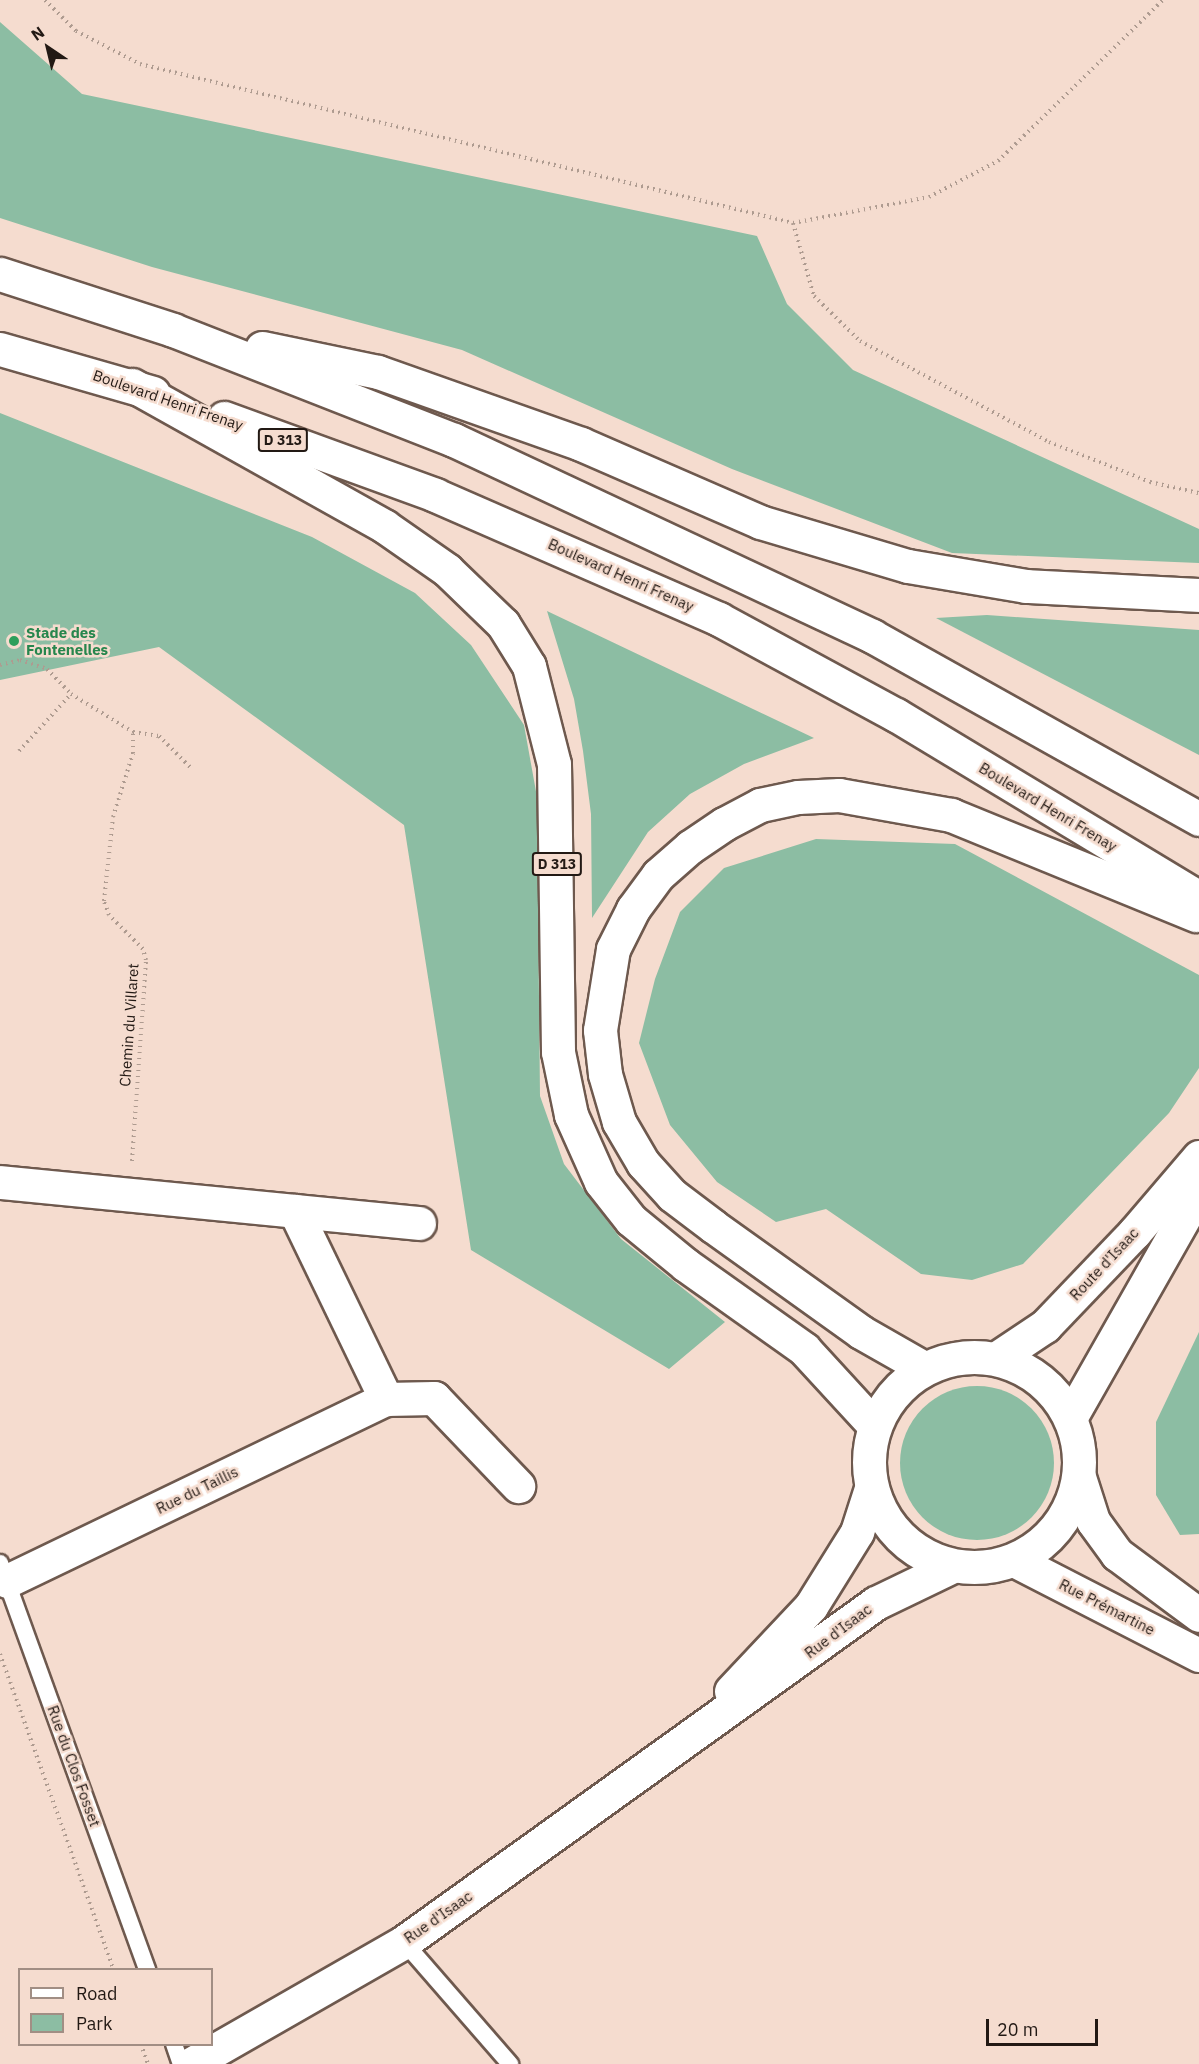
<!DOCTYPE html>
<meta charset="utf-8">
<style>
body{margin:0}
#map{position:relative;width:1199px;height:2064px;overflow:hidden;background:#f5dccf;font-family:"IBM Plex Sans",sans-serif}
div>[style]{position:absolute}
.green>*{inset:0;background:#8cbda3}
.round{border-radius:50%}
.path>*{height:4px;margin-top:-2px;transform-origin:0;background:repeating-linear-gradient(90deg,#ae9b90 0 1.5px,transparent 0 6px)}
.roads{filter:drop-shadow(2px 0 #6e594e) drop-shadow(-2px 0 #6e594e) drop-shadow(0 2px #6e594e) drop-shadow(0 -2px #6e594e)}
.service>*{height:16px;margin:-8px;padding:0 8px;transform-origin:8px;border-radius:8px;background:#fff}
.minor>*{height:33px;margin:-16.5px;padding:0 16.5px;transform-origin:16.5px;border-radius:16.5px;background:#fff}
.tertiary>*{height:33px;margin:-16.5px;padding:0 16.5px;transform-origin:16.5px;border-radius:16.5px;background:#fff}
.tertiary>.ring{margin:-16.5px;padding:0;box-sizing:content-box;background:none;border:33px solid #fff;border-radius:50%}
.trunk>*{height:33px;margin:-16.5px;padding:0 16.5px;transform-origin:16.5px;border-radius:16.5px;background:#fff}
.dots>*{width:16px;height:16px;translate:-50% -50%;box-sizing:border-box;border:3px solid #f5dccf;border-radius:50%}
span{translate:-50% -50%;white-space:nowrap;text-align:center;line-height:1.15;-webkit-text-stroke:5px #f5dccf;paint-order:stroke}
.shield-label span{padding:2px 4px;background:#f5dccf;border:2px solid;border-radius:4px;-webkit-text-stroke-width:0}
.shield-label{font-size:14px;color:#221914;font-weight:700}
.street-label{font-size:15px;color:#221914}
.leisure-label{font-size:15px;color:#27864d;font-weight:700}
.left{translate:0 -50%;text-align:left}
.legend{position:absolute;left:18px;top:1968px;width:195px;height:78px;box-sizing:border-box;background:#f5dccf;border:2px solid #a18e84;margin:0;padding:8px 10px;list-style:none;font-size:18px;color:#221914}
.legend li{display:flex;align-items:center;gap:12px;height:30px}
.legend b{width:30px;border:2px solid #a18e84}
.north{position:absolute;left:18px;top:18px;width:60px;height:60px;-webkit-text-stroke:4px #f5dccf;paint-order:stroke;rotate:325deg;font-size:16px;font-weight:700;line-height:24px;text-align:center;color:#221914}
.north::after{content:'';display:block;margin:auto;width:21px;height:27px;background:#221914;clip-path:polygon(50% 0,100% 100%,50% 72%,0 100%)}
.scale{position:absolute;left:986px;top:2019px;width:112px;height:27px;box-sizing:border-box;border:3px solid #221914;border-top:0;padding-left:8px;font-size:18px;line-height:21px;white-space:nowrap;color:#221914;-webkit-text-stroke:4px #f5dccf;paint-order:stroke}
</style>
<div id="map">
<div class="green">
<i style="clip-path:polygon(0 22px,82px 94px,757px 236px,787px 304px,853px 370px,1199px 529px,1199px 563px,952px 553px,732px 469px,462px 350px,152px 267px,0 218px)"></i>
<i style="clip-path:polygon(0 413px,312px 537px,415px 593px,471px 645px,524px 725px,537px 797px,540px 1096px,564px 1164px,621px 1239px,725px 1322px,669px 1369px,471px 1250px,404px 825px,159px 647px,0 680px)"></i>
<i style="clip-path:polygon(547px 611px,814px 738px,744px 764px,690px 794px,648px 832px,592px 918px,591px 814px,583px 751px,574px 699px)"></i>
<i style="clip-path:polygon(987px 615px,1199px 630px,1199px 755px,936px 618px)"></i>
<i style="clip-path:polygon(816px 839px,955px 844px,1199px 975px,1199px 1068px,1169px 1113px,1023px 1264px,972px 1280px,921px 1274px,826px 1209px,776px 1222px,717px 1182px,670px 1125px,639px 1043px,655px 979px,680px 912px,724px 868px)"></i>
<i style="clip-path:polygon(1199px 1332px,1199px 1534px,1180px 1535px,1156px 1495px,1156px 1422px)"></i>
<i class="round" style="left:900px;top:1386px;width:154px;height:154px"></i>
</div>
<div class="path">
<i style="left:45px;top:0;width:44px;rotate:45deg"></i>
<i style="left:76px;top:31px;width:72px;rotate:27.3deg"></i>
<i style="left:140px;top:64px;width:672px;rotate:13.68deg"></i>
<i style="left:793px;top:223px;width:138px;rotate:-10.8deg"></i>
<i style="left:929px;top:197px;width:78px;rotate:-27.6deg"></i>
<i style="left:998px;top:161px;width:231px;rotate:-44.3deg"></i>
<i style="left:793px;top:223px;width:76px;rotate:74deg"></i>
<i style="left:814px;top:296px;width:64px;rotate:44.4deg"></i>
<i style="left:860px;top:341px;width:214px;rotate:28.1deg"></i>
<i style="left:1049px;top:442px;width:109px;rotate:21.6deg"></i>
<i style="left:1150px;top:482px;width:50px;rotate:12.7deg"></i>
<i style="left:0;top:665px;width:21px;rotate:-14deg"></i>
<i style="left:20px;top:660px;width:28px;rotate:18deg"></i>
<i style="left:47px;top:669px;width:35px;rotate:46deg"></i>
<i style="left:71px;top:694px;width:73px;rotate:31.5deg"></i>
<i style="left:133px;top:732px;width:26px;rotate:9deg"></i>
<i style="left:159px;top:736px;width:47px;rotate:45deg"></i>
<i style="left:19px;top:751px;width:77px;rotate:-47.6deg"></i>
<i style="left:132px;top:1161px;width:201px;rotate:-86deg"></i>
<i style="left:146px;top:960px;width:11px;rotate:-105deg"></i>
<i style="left:143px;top:949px;width:48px;rotate:-135deg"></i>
<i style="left:109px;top:915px;width:15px;rotate:-110deg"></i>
<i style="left:104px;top:901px;width:84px;rotate:-83.9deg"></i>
<i style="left:113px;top:817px;width:67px;rotate:-72.6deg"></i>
<i style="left:133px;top:753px;width:21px;rotate:-90deg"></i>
<i style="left:0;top:1654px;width:336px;rotate:70.2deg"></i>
<i style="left:141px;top:2044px;width:21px;rotate:71deg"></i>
</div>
<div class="roads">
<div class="service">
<i style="left:0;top:1563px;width:433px;rotate:70.1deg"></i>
<i style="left:404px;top:1942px;width:162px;rotate:49deg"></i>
<i style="left:174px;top:2044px;width:21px;rotate:71deg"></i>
</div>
<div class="minor">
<i style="left:0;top:1182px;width:421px;rotate:5.6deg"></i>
<i style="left:295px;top:1211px;width:209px;rotate:64.2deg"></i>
<i style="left:7px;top:1581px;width:420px;rotate:-25.7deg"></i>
<i style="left:386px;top:1399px;width:48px;rotate:-1.2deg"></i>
<i style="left:434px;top:1398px;width:122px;rotate:46.3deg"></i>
</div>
<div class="tertiary">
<i class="ring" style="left:869px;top:1357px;width:177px;height:177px"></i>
<i style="left:997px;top:1358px;width:58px;rotate:-33.7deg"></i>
<i style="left:1045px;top:1326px;width:129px;rotate:-46.3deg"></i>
<i style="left:1134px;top:1233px;width:100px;rotate:-49.5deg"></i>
<i style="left:1070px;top:1418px;width:261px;rotate:-60.4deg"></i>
<i style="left:1079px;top:1477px;width:46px;rotate:72.3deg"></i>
<i style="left:1093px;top:1521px;width:41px;rotate:54deg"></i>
<i style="left:1117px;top:1554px;width:102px;rotate:36.6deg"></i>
<i style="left:1014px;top:1560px;width:208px;rotate:27.2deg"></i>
<i style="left:731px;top:1691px;width:117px;rotate:-46.7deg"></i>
<i style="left:811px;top:1606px;width:87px;rotate:-58.1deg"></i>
<i style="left:857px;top:1532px;width:46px;rotate:-72.3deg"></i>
<i style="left:191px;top:2064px;width:245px;rotate:-29.8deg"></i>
<i style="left:404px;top:1942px;width:581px;rotate:-35.69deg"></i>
<i style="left:876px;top:1603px;width:85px;rotate:-25.7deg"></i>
</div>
<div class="trunk">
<i style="left:0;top:274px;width:182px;rotate:17.9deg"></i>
<i style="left:173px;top:330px;width:302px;rotate:21.4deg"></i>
<i style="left:454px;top:440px;width:462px;rotate:25.1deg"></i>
<i style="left:872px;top:636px;width:375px;rotate:29.2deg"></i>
<i style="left:262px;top:348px;width:118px;rotate:11.7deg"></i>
<i style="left:378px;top:372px;width:215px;rotate:19.5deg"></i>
<i style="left:581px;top:444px;width:195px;rotate:23.5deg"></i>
<i style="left:760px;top:522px;width:154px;rotate:16.6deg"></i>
<i style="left:908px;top:566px;width:120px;rotate:9.6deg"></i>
<i style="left:1026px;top:586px;width:173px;rotate:3deg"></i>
<i style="left:0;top:349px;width:159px;rotate:16deg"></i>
<i style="left:132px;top:385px;width:289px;rotate:29.2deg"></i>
<i style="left:384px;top:526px;width:77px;rotate:34.9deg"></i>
<i style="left:447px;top:570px;width:78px;rotate:44deg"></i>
<i style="left:503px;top:624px;width:49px;rotate:58.2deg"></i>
<i style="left:529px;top:666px;width:101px;rotate:75.7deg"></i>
<i style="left:554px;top:764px;width:288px;rotate:89.2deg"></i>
<i style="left:558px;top:1052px;width:64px;rotate:78.3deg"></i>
<i style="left:571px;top:1115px;width:73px;rotate:65.9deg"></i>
<i style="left:601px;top:1182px;width:48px;rotate:51.7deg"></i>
<i style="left:631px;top:1220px;width:71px;rotate:39.3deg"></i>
<i style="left:686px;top:1265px;width:145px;rotate:35.4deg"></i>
<i style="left:804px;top:1349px;width:103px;rotate:47.4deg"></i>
<i style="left:224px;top:418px;width:225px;rotate:20deg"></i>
<i style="left:435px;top:495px;width:310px;rotate:23.6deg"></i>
<i style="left:719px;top:619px;width:201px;rotate:28.5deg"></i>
<i style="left:896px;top:715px;width:354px;rotate:31.1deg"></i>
<i style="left:924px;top:1368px;width:73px;rotate:-150.3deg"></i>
<i style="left:861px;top:1332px;width:182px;rotate:-144.4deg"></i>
<i style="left:713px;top:1226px;width:51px;rotate:-142.9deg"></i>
<i style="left:672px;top:1195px;width:43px;rotate:-132.2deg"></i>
<i style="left:643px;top:1163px;width:48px;rotate:-120.3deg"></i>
<i style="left:619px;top:1122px;width:50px;rotate:-106.3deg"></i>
<i style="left:605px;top:1074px;width:44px;rotate:-96.5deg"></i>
<i style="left:600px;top:1030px;width:82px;rotate:-80.9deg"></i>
<i style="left:613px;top:949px;width:45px;rotate:-63.4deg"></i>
<i style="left:633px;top:909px;width:42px;rotate:-53.7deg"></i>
<i style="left:658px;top:875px;width:43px;rotate:-41.2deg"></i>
<i style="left:690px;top:847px;width:41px;rotate:-34.1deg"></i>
<i style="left:724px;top:824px;width:41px;rotate:-27.8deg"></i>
<i style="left:760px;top:805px;width:39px;rotate:-12deg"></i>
<i style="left:798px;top:797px;width:41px;rotate:-2.8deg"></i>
<i style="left:839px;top:795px;width:114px;rotate:10.1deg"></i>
<i style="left:951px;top:815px;width:265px;rotate:22.2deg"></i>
</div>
</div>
<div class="dots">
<i style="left:14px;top:641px;background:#2e9e5b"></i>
</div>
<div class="shield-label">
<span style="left:283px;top:440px">D 313</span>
<span style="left:557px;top:864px">D 313</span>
</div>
<div class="street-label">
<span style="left:168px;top:400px;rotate:19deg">Boulevard Henri Frenay</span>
<span style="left:621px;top:575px;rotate:24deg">Boulevard Henri Frenay</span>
<span style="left:1048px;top:807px;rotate:31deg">Boulevard Henri Frenay</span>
<span style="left:129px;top:1025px;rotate:-86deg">Chemin du Villaret</span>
<span style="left:1104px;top:1264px;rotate:-47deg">Route d'Isaac</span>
<span style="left:197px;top:1490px;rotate:-26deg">Rue du Taillis</span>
<span style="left:1107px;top:1607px;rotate:27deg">Rue Prémartine</span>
<span style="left:838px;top:1631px;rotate:-37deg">Rue d'Isaac</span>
<span style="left:74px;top:1766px;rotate:70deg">Rue du Clos Fosset</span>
<span style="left:438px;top:1917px;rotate:-35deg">Rue d'Isaac</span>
</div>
<div class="leisure-label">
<span class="left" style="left:26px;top:641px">Stade des<br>Fontenelles</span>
</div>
<ul class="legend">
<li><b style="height:8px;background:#fff"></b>Road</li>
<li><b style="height:16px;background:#8cbda3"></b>Park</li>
</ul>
<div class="north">N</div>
<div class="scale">20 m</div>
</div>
